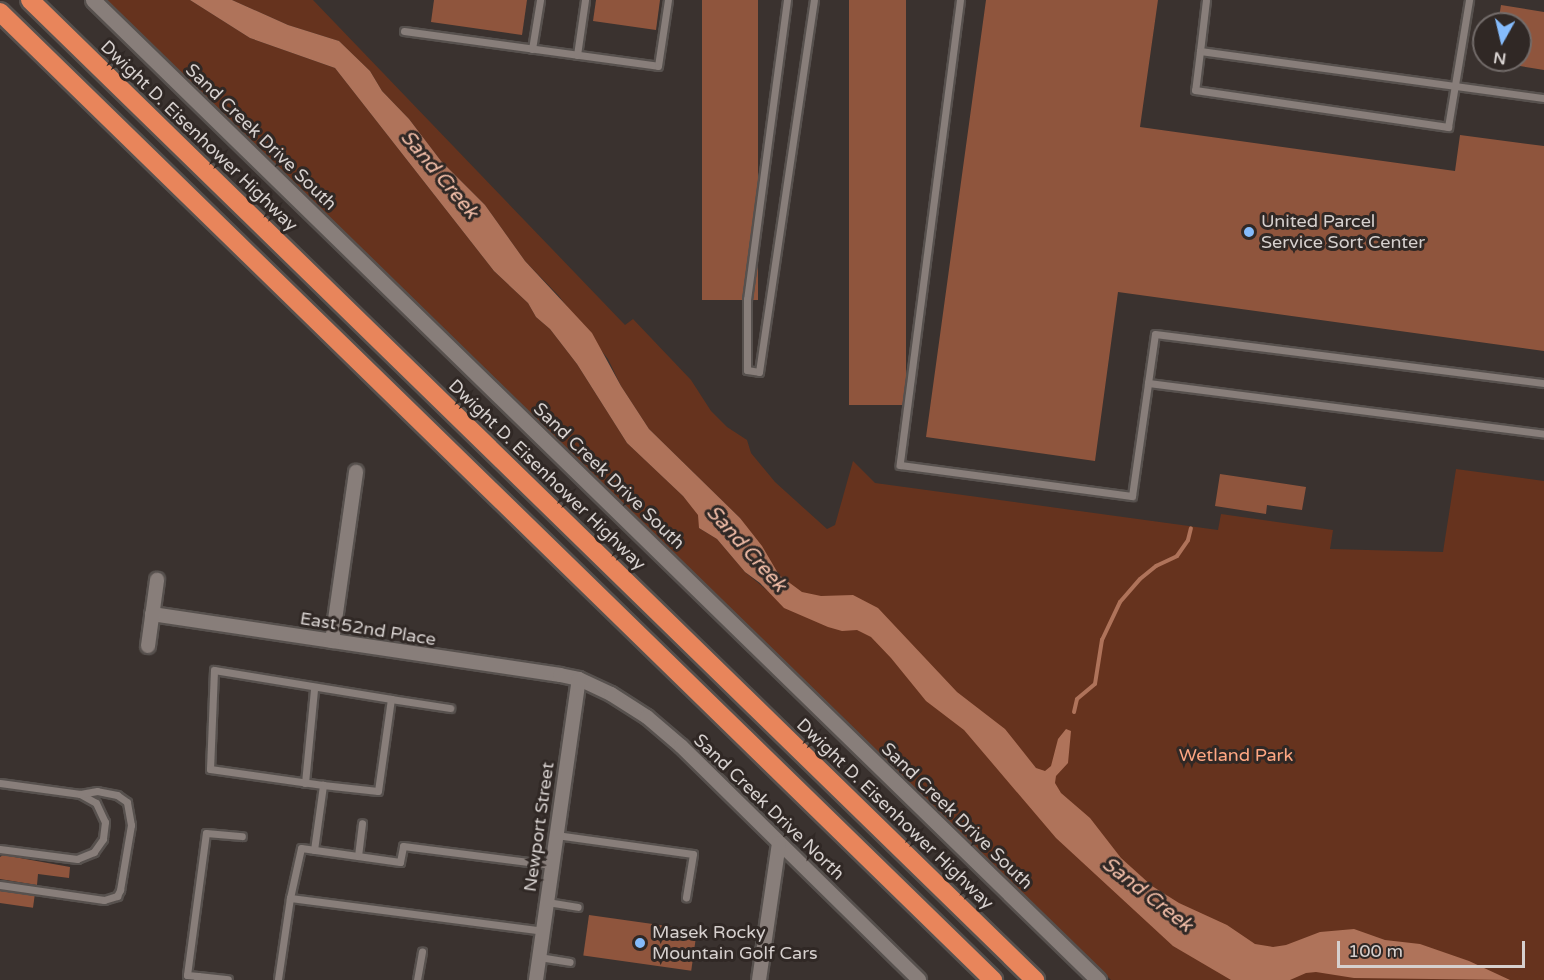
<!DOCTYPE html>
<style>
body{margin:0}
#map{position:relative;width:1544px;height:980px;overflow:hidden;background:#3a322f;font-family:"Varela Round",sans-serif}
div>[style]{position:absolute}
.green>*{inset:0;background:#66331e}
.water>*{inset:0;background:#af735a}
.stream>*{height:4px;margin:-2px;padding:0 2px;transform-origin:2px;border-radius:2px;background:#af735a}
.building>*{inset:0;background:#8f553d;transform-origin:0 0}
.roads{filter:drop-shadow(2px 0 #57514e) drop-shadow(-2px 0 #57514e) drop-shadow(0 2px #57514e) drop-shadow(0 -2px #57514e)}
.lane>*{height:7px;margin:-3.5px;padding:0 3.5px;transform-origin:3.5px;border-radius:3.5px;background:#887e7a}
.street>*{height:14px;margin:-7px;padding:0 7px;transform-origin:7px;border-radius:7px;background:#887e7a}
.secondary>*{height:15px;margin:-7.5px;padding:0 7.5px;transform-origin:7.5px;border-radius:7.5px;background:#887e7a}
.highway>*{height:18px;margin:-9px;padding:0 9px;transform-origin:9px;border-radius:9px;background:#e8855b}
.dots>*{width:16px;height:16px;translate:-50% -50%;box-sizing:border-box;border:3px solid #302825;border-radius:50%}
span{translate:-50% -50%;white-space:nowrap;text-align:center;line-height:1.15;-webkit-text-stroke:6px #302825;paint-order:stroke}
.street-label{font-size:18px;color:#d6d0ce}
.poi-label{font-size:18px;color:#d6d0ce}
.left{translate:0 -50%;text-align:left}
.park-label{font-size:18px;color:#ffa783}
.water-label{font-size:20px;color:#f5c0aa;font-style:italic}
.north{position:absolute;left:1472px;top:12px;width:60px;height:60px;box-sizing:border-box;background:#302825;border:2px solid #726b69;border-radius:50%;rotate:188deg;font-size:16px;font-weight:700;line-height:24px;text-align:center;color:#d6d0ce}
.north::after{content:'';display:block;margin:auto;width:21px;height:27px;background:#85bbfb;clip-path:polygon(50% 0,100% 100%,50% 72%,0 100%)}
.scale{position:absolute;left:1337px;top:941px;width:188px;height:27px;box-sizing:border-box;border:3px solid #d6d0ce;border-top:0;padding-left:8px;font-size:18px;line-height:21px;white-space:nowrap;color:#d6d0ce;-webkit-text-stroke:4px #302825;paint-order:stroke}
</style>
<div id="map">
<div class="green">
<i style="clip-path:polygon(107px 0,190px 0,250px 38px,335px 68px,494px 271px,528px 303px,536px 317px,550px 329px,577px 364px,627px 443px,683px 496px,699px 515px,699px 528px,717px 539px,745px 572px,769px 592px,779px 575px,740px 518px,649px 429px,621px 386px,608px 359px,558px 295px,525px 261px,485px 205px,441px 161px,409px 119px,382px 91px,370px 71px,339px 41px,288px 25px,232px 0,313px 0,625px 325px,633px 319px,691px 380px,711px 411px,727px 427px,747px 440px,751px 453px,775px 482px,827px 529px,835px 525px,853px 461px,875px 483px,1218px 530px,1221px 514px,1333px 530px,1330px 549px,1443px 552px,1456px 469px,1544px 481px,1544px 980px,1111px 980px)"></i>
</div>
<div class="water">
<i style="clip-path:polygon(190px 0,232px 0,288px 25px,339px 41px,370px 71px,382px 91px,409px 119px,441px 161px,485px 205px,525px 261px,592px 333px,621px 386px,649px 429px,740px 518px,762px 546px,779px 575px,802px 592px,821px 596px,853px 595px,878px 608px,957px 692px,1005px 729px,1036px 768px,1045px 771px,1051px 766px,1058px 739px,1066px 729px,1071px 731px,1068px 763px,1056px 776px,1055px 783px,1061px 793px,1090px 818px,1121px 858px,1152px 886px,1179px 903px,1227px 925px,1255px 944px,1273px 947px,1286px 945px,1320px 932px,1354px 929px,1385px 940px,1420px 944px,1469px 961px,1510px 980px,1354px 978px,1316px 972px,1306px 973px,1290px 980px,1231px 980px,1173px 946px,1056px 838px,964px 730px,926px 701px,891px 658px,871px 637px,857px 630px,842px 631px,828px 627px,784px 608px,760px 583px,745px 572px,717px 539px,699px 528px,698px 515px,683px 496px,627px 443px,577px 364px,550px 329px,536px 317px,528px 303px,494px 271px,335px 68px,250px 38px)"></i>
</div>
<div class="stream">
<i style="left:1074px;top:712px;width:13px;rotate:-77deg"></i>
<i style="left:1077px;top:699px;width:23px;rotate:-40deg"></i>
<i style="left:1095px;top:684px;width:45px;rotate:-81deg"></i>
<i style="left:1102px;top:640px;width:42px;rotate:-64.7deg"></i>
<i style="left:1120px;top:602px;width:30px;rotate:-49deg"></i>
<i style="left:1140px;top:579px;width:21px;rotate:-39deg"></i>
<i style="left:1156px;top:566px;width:23px;rotate:-25deg"></i>
<i style="left:1177px;top:556px;width:19px;rotate:-55deg"></i>
<i style="left:1188px;top:540px;width:12px;rotate:-76deg"></i>
</div>
<div class="building">
<i style="clip-path:polygon(434px 0,527px 0,522px 35px,431px 22px)"></i>
<i style="clip-path:polygon(596px 0,660px 0,656px 30px,593px 21px)"></i>
<i style="left:702px;top:0;width:56px;height:300px"></i>
<i style="left:849px;top:0;width:57px;height:405px"></i>
<i style="clip-path:polygon(986px 0,1158px 0,1140px 127px,1455px 171px,1460px 135px,1544px 146px,1544px 351px,1118px 292px,1095px 461px,926px 437px)"></i>
<i style="clip-path:polygon(1501px 5px,1544px 12px,1544px 70px,1520px 66px,1520px 24px,1498px 24px)"></i>
<i style="clip-path:polygon(1220px 474px,1306px 487px,1302px 510px,1267px 505px,1266px 514px,1215px 506px)"></i>
<i style="clip-path:polygon(3px 855px,70px 867px,69px 878px,38px 874px,37px 885px,0 879px,0 857px)"></i>
<i style="left:0;top:891px;width:35px;height:12px;rotate:8deg"></i>
<i style="left:589px;top:915px;width:109px;height:41px;rotate:8deg"></i>
</div>
<div class="roads">
<div class="lane">
<i style="left:787px;top:0;width:302px;rotate:97.6deg"></i>
<i style="left:747px;top:299px;width:71px;rotate:90deg"></i>
<i style="left:747px;top:370px;width:12px;rotate:9deg"></i>
<i style="left:759px;top:372px;width:376px;rotate:-81.6deg"></i>
<i style="left:960px;top:0;width:469px;rotate:97.4deg"></i>
<i style="left:900px;top:465px;width:234px;rotate:7.6deg"></i>
<i style="left:1132px;top:496px;width:114px;rotate:-81.9deg"></i>
<i style="left:1148px;top:383px;width:399px;rotate:7.3deg"></i>
<i style="left:1206px;top:0;width:51px;rotate:96.7deg"></i>
<i style="left:1200px;top:51px;width:347px;rotate:7.8deg"></i>
<i style="left:404px;top:31px;width:256px;rotate:7.8deg"></i>
<i style="left:658px;top:66px;width:67px;rotate:-81.4deg"></i>
<i style="left:532px;top:49px;width:50px;rotate:-80.7deg"></i>
<i style="left:1200px;top:51px;width:39px;rotate:97deg"></i>
<i style="left:1195px;top:90px;width:256px;rotate:8.3deg"></i>
<i style="left:1448px;top:127px;width:129px;rotate:-80.6deg"></i>
<i style="left:577px;top:55px;width:56px;rotate:-81.7deg"></i>
<i style="left:1148px;top:383px;width:49px;rotate:-81.9deg"></i>
<i style="left:1155px;top:334px;width:392px;rotate:7.2deg"></i>
<i style="left:391px;top:699px;width:60px;rotate:8.7deg"></i>
<i style="left:0;top:783px;width:81px;rotate:7.8deg"></i>
<i style="left:80px;top:794px;width:18px;rotate:29deg"></i>
<i style="left:96px;top:803px;width:21px;rotate:65deg"></i>
<i style="left:105px;top:822px;width:17px;rotate:97deg"></i>
<i style="left:103px;top:839px;width:16px;rotate:125deg"></i>
<i style="left:94px;top:852px;width:18px;rotate:158deg"></i>
<i style="left:77px;top:859px;width:78px;rotate:-172.6deg"></i>
<i style="left:305px;top:783px;width:94px;rotate:-84.5deg"></i>
<i style="left:556px;top:835px;width:138px;rotate:7.9deg"></i>
<i style="left:693px;top:854px;width:44px;rotate:99.2deg"></i>
<i style="left:314px;top:850px;width:66px;rotate:-82.1deg"></i>
<i style="left:323px;top:785px;width:55px;rotate:6.2deg"></i>
<i style="left:378px;top:791px;width:93px;rotate:-82deg"></i>
<i style="left:391px;top:699px;width:179px;rotate:-170.7deg"></i>
<i style="left:214px;top:670px;width:99px;rotate:92.3deg"></i>
<i style="left:210px;top:769px;width:114px;rotate:8.1deg"></i>
<i style="left:358px;top:856px;width:33px;rotate:-83deg"></i>
<i style="left:0;top:885px;width:105px;rotate:8.2deg"></i>
<i style="left:104px;top:900px;width:14px;rotate:-17deg"></i>
<i style="left:117px;top:896px;width:7px;rotate:-63deg"></i>
<i style="left:120px;top:890px;width:66px;rotate:-80.4deg"></i>
<i style="left:131px;top:825px;width:23px;rotate:-100deg"></i>
<i style="left:127px;top:802px;width:12px;rotate:-145deg"></i>
<i style="left:117px;top:795px;width:20px;rotate:-169deg"></i>
<i style="left:97px;top:791px;width:17px;rotate:170deg"></i>
<i style="left:290px;top:898px;width:51px;rotate:-77.6deg"></i>
<i style="left:301px;top:848px;width:100px;rotate:8deg"></i>
<i style="left:400px;top:862px;width:16px;rotate:-79deg"></i>
<i style="left:403px;top:846px;width:150px;rotate:7.3deg"></i>
<i style="left:547px;top:902px;width:31px;rotate:9deg"></i>
<i style="left:539px;top:957px;width:31px;rotate:9deg"></i>
<i style="left:198px;top:976px;width:30px;rotate:6deg"></i>
<i style="left:278px;top:979px;width:82px;rotate:-81.6deg"></i>
<i style="left:290px;top:898px;width:255px;rotate:7.4deg"></i>
<i style="left:197px;top:980px;width:4px;rotate:-76deg"></i>
<i style="left:198px;top:976px;width:11px;rotate:-175deg"></i>
<i style="left:187px;top:975px;width:143px;rotate:-82.4deg"></i>
<i style="left:206px;top:833px;width:36px;rotate:5deg"></i>
<i style="left:417px;top:980px;width:29px;rotate:-80deg"></i>
</div>
<div class="street">
<i style="left:152px;top:614px;width:413px;rotate:8.5deg"></i>
<i style="left:560px;top:675px;width:19px;rotate:12deg"></i>
<i style="left:579px;top:679px;width:35px;rotate:25deg"></i>
<i style="left:611px;top:694px;width:43px;rotate:32.6deg"></i>
<i style="left:647px;top:717px;width:45px;rotate:40.5deg"></i>
<i style="left:681px;top:746px;width:334px;rotate:44.5deg"></i>
<i style="left:332px;top:641px;width:171px;rotate:-81.9deg"></i>
<i style="left:148px;top:646px;width:67px;rotate:-82.2deg"></i>
<i style="left:536px;top:980px;width:304px;rotate:-81.9deg"></i>
<i style="left:759px;top:980px;width:138px;rotate:-81.7deg"></i>
</div>
<div class="secondary">
<i style="left:93px;top:0;width:1404px;rotate:44.28deg"></i>
</div>
<div class="highway">
<i style="left:30px;top:0;width:1404px;rotate:44.28deg"></i>
<i style="left:0;top:12px;width:1387px;rotate:44.27deg"></i>
</div>
</div>
<div class="dots">
<i style="left:1249px;top:232px;background:#85bbfb"></i>
<i style="left:640px;top:943px;background:#85bbfb"></i>
</div>
<div class="street-label">
<span style="left:199px;top:136px;rotate:44deg">Dwight D. Eisenhower Highway</span>
<span style="left:261px;top:137px;rotate:44deg">Sand Creek Drive South</span>
<span style="left:547px;top:475px;rotate:44deg">Dwight D. Eisenhower Highway</span>
<span style="left:609px;top:476px;rotate:44deg">Sand Creek Drive South</span>
<span style="left:368px;top:629px;rotate:9deg">East 52nd Place</span>
<span style="left:769px;top:807px;rotate:44deg">Sand Creek Drive North</span>
<span style="left:895px;top:814px;rotate:44deg">Dwight D. Eisenhower Highway</span>
<span style="left:957px;top:816px;rotate:44deg">Sand Creek Drive South</span>
<span style="left:539px;top:827px;rotate:-82deg">Newport Street</span>
</div>
<div class="poi-label">
<span class="left" style="left:1261px;top:232px">United Parcel<br>Service Sort Center</span>
<span class="left" style="left:652px;top:943px">Masek Rocky<br>Mountain Golf Cars</span>
</div>
<div class="park-label">
<span style="left:1236px;top:755px">Wetland Park</span>
</div>
<div class="water-label">
<span style="left:439px;top:175px;rotate:50deg">Sand Creek</span>
<span style="left:746px;top:549px;rotate:48deg">Sand Creek</span>
<span style="left:1147px;top:895px;rotate:38deg">Sand Creek</span>
</div>
<div class="north">N</div>
<div class="scale">100 m</div>
</div>
